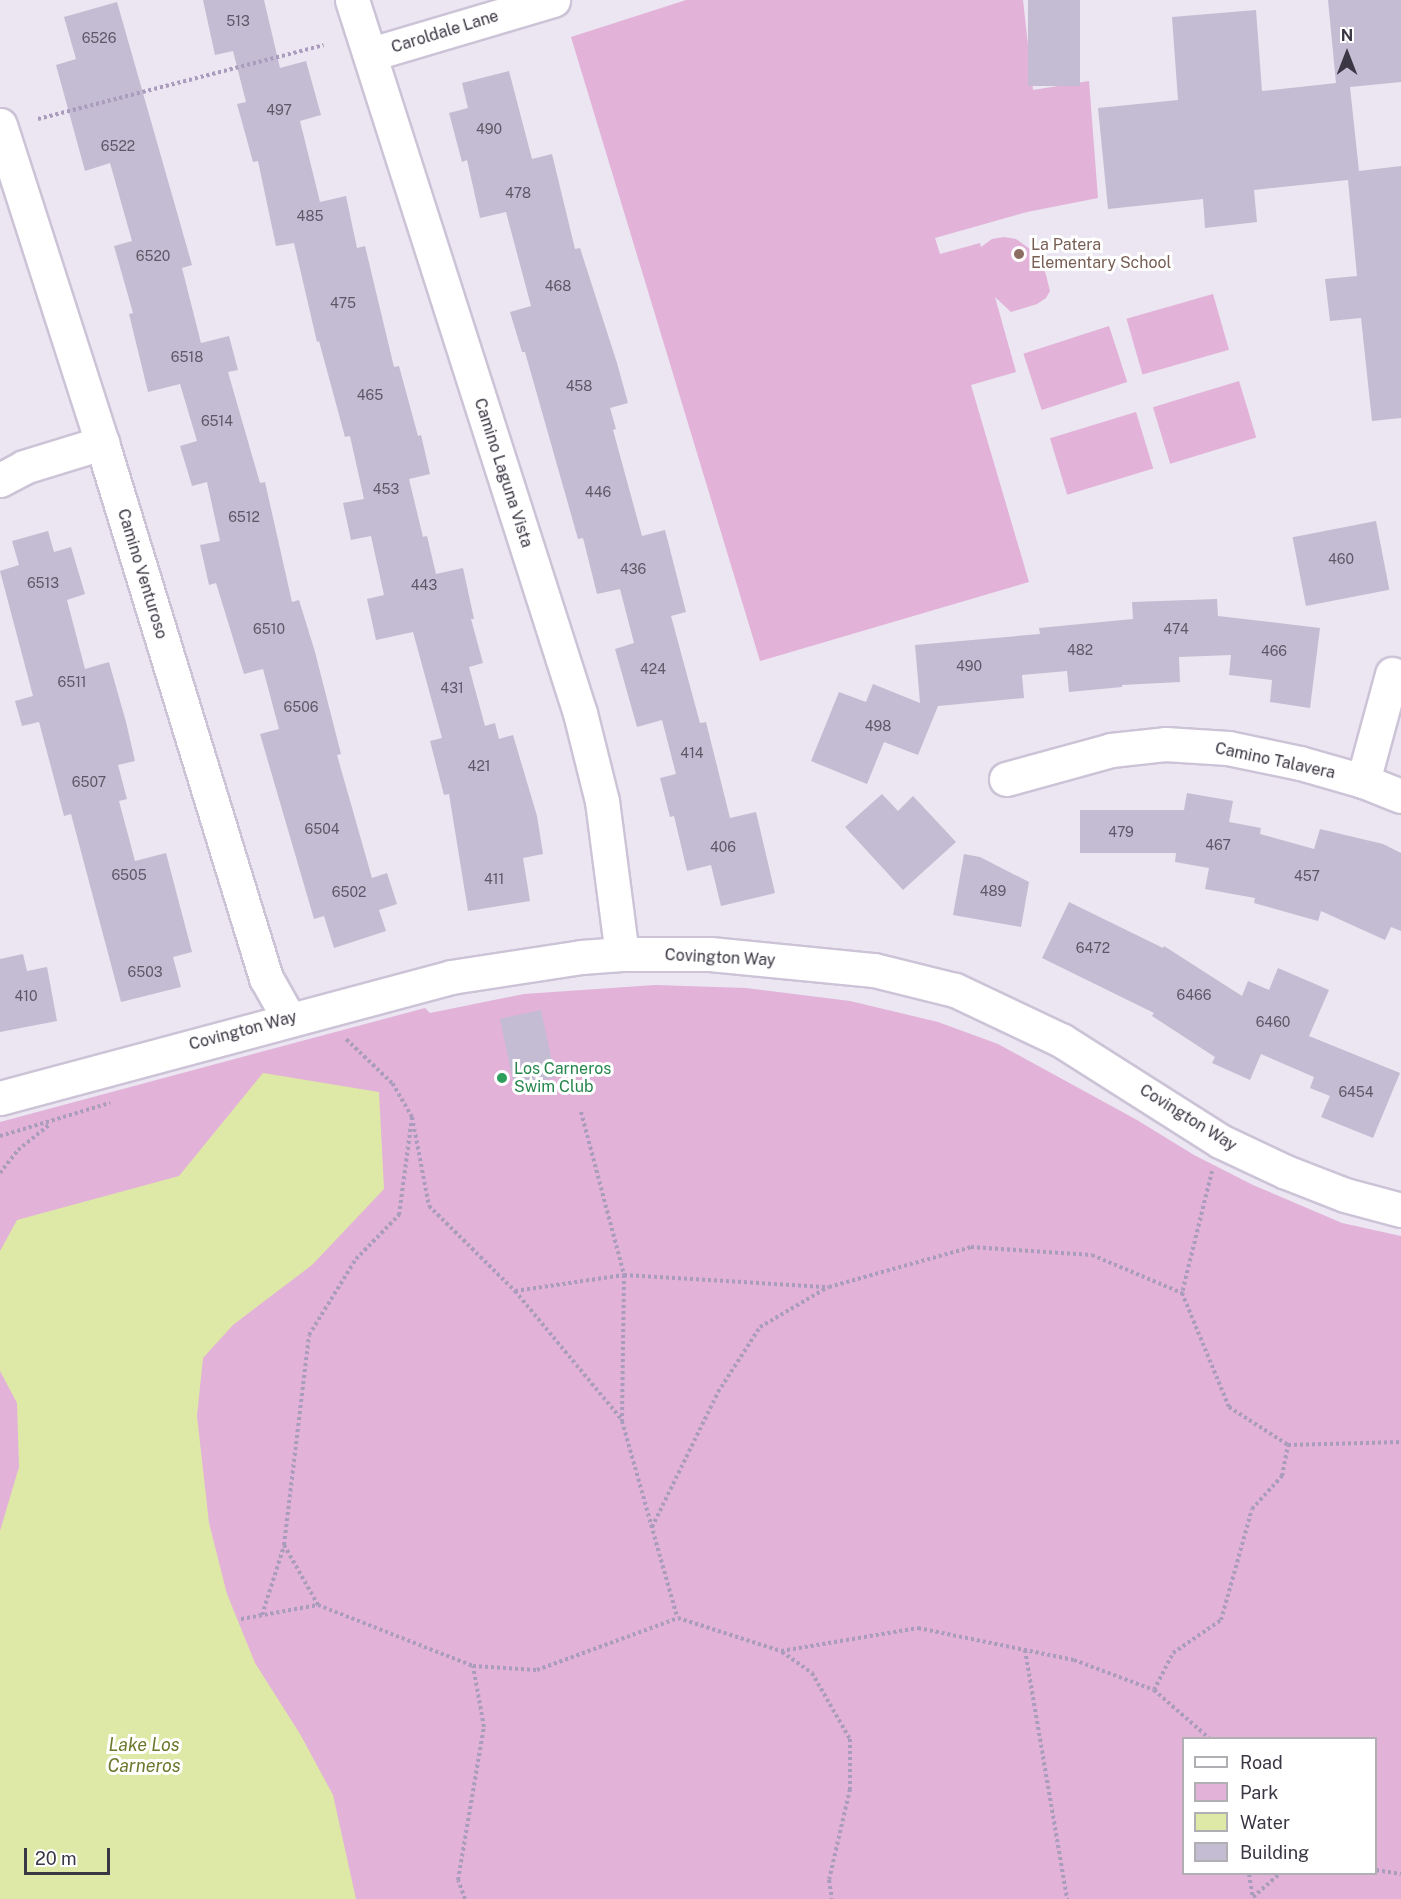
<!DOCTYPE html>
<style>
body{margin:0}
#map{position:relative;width:1401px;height:1899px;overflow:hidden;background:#ebe6f1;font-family:"Public Sans",sans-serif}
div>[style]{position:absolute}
.green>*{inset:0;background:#e2b2d8;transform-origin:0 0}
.water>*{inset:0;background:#dee9a7}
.building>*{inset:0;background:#c4bcd2;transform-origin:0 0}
.path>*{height:4px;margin-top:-2px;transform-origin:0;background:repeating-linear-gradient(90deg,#a99cbc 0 3px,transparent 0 6px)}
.roads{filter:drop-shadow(2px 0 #ccc3d7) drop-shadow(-2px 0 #ccc3d7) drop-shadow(0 2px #ccc3d7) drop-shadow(0 -2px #ccc3d7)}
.minor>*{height:33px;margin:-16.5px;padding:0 16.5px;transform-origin:16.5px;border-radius:16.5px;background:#fff}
.tertiary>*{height:33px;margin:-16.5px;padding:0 16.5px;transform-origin:16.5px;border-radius:16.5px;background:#fff}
.dots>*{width:16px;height:16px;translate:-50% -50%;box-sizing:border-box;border:3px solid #fff;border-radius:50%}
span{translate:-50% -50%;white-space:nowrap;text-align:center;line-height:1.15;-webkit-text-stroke:6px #fff;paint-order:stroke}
.number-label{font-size:14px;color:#5d5867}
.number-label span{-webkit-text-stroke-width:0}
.street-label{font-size:16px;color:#3b3643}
.education-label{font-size:16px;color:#785e54}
.left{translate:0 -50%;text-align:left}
.leisure-label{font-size:16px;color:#27864d}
.water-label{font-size:18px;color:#6b792d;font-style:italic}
.legend{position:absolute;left:1182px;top:1737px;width:195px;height:138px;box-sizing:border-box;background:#fff;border:2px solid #b1afb4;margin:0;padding:8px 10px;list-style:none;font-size:18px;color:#3b3643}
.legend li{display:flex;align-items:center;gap:12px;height:30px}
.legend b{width:30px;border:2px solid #b1afb4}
.north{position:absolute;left:1317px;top:24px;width:60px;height:60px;-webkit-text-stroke:4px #fff;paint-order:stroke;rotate:0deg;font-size:16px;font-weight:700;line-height:24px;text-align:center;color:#3b3643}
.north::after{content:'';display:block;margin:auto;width:21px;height:27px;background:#3b3643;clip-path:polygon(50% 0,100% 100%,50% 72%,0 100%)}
.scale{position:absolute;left:24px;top:1848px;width:86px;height:27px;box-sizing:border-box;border:3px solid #3b3643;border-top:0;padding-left:8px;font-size:18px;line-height:21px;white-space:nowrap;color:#3b3643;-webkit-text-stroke:4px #fff;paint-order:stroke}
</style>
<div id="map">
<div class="green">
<i style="clip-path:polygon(686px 0,1023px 0,1033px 90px,1089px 81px,1098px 198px,1027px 212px,935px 238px,940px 254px,980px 243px,981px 247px,992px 239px,1004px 237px,1016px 239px,1030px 249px,1042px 264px,1046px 275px,1050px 291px,1046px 298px,1037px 304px,1011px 312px,995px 297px,1016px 372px,971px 385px,1029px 582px,760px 661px,571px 37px)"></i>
<i style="left:1213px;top:294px;width:58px;height:90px;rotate:74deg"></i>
<i style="left:1109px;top:326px;width:59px;height:90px;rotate:72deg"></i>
<i style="left:1239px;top:381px;width:59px;height:90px;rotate:73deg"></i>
<i style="left:1136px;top:412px;width:59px;height:90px;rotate:73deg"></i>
<i style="clip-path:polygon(evenodd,655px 985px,746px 988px,850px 1001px,938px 1022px,998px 1044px,1137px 1120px,1194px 1155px,1253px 1185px,1342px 1223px,1401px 1236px,1401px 1899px,0 1899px,0 1122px,425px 1008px,430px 1013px,524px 994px,655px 985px,1184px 1738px,1376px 1738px,1376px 1874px,1184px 1874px,1184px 1738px)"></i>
</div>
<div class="water">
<i style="clip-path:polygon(263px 1073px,379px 1092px,384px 1189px,312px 1265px,233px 1325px,203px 1358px,197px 1416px,209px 1523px,227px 1594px,255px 1663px,300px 1734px,333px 1795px,356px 1899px,0 1899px,0 1531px,19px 1467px,17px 1403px,0 1371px,0 1251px,17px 1220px,179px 1176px)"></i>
</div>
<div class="building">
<i style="clip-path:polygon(203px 0,264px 0,280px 68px,306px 61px,321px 115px,300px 121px,320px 202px,346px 196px,357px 248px,365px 246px,394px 367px,399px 366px,418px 436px,421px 435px,430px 474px,409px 479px,423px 537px,427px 536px,436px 574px,463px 568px,474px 619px,471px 619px,483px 663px,469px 667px,485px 726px,495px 723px,499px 739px,513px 735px,537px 816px,543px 854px,523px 858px,530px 901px,468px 911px,449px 794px,444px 795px,430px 741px,442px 738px,413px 632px,376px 640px,367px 599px,384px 595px,371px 536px,351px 540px,343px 503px,364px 499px,350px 436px,345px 437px,319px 341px,317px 342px,294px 243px,276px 246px,258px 161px,253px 162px,237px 104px,246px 102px,233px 51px,215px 55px)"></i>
<i style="left:1028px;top:0;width:52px;height:86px"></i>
<i style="clip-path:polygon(1328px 0,1401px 0,1401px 82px,1350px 87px,1359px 171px,1401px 166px,1401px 418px,1372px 421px,1361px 318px,1330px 321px,1325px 279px,1357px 276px,1348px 180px,1254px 190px,1257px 222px,1205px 228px,1203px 199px,1108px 209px,1098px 108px,1178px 100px,1172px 17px,1256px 10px,1262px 91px,1336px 83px)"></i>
<i style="clip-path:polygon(117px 2px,192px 265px,182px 268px,201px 343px,229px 336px,238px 370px,228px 372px,260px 483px,265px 482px,292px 602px,299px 600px,315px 652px,341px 754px,337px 755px,372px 878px,387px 873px,397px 904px,379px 910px,386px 931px,334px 948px,324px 916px,314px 919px,260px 734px,279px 729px,263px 669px,244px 674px,216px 583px,209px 585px,200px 545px,220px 541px,207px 482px,192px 486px,180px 446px,197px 441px,180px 384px,148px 392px,129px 314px,133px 313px,114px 246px,132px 241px,110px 163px,85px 171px,56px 65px,76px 59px,64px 17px)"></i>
<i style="clip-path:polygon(509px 71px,532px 159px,552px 154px,575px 249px,580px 248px,617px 363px,628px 403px,610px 408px,616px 429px,613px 430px,642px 536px,665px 530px,686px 612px,671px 616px,700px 723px,706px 722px,730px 818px,756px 812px,775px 893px,721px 906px,711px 865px,687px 871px,674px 816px,670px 817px,660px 778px,676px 774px,662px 720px,637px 727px,615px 649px,634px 643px,620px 589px,597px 594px,583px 538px,578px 539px,525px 352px,522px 352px,510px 312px,531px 306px,506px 212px,480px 218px,467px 160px,462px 162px,449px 113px,468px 108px,462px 83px)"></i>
<i style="left:1376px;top:521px;width:70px;height:85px;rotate:79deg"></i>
<i style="clip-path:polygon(48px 531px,54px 552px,71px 547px,85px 594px,67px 600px,85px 669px,109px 662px,126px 722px,135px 761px,118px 765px,127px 799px,119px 801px,135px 861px,166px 853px,192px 952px,173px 957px,181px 987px,121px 1002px,71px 814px,64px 816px,39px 722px,22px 726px,15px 701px,33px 696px,0 571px,19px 565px,12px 541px)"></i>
<i style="clip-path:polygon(1217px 599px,1218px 616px,1320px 628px,1310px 708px,1270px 702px,1272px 680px,1229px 675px,1231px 655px,1179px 657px,1180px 682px,1122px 685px,1122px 687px,1069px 692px,1067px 671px,1022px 675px,1024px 698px,938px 706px,918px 755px,884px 742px,867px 784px,811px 761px,839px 692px,866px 702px,873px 684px,920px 703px,915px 645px,1040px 634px,1039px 628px,1133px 619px,1132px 602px)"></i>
<i style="clip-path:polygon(1187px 793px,1233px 801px,1229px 822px,1261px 828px,1260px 834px,1314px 849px,1320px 829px,1383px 844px,1401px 853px,1401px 931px,1391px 927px,1385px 940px,1321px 911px,1318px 921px,1254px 903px,1255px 898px,1205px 889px,1209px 868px,1175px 862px,1176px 853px,1080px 853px,1080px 810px,1184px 810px)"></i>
<i style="clip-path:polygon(882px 794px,898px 811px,913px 796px,956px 842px,903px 890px,845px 827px)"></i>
<i style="clip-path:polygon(964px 854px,980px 857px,1029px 882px,1021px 927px,953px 915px)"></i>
<i style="clip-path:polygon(1069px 902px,1163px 948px,1164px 946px,1242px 996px,1248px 981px,1269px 990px,1278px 968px,1329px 990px,1309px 1036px,1400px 1073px,1373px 1138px,1321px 1117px,1330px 1096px,1310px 1088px,1314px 1077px,1261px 1054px,1250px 1080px,1212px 1063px,1215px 1057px,1152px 1016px,1154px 1013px,1042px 958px)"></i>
<i style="clip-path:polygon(23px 954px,27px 971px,47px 967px,57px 1021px,0 1032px,0 959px)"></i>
<i style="left:541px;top:1010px;width:69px;height:42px;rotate:78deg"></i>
</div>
<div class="path">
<i style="left:38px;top:119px;width:295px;rotate:-14.5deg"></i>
<i style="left:581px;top:1112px;width:169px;rotate:75.2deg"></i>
<i style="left:624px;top:1275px;width:205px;rotate:3.4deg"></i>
<i style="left:829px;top:1287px;width:148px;rotate:-15.7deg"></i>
<i style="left:971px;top:1247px;width:121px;rotate:3.8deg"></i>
<i style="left:1092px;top:1255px;width:98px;rotate:22.9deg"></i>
<i style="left:412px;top:1117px;width:91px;rotate:79.2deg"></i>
<i style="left:429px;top:1206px;width:121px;rotate:44.7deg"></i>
<i style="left:515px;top:1291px;width:110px;rotate:-8.4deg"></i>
<i style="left:624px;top:1275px;width:146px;rotate:90.8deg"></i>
<i style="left:622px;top:1421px;width:204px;rotate:74.3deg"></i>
<i style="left:0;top:1136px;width:115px;rotate:-16.7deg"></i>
<i style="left:1212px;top:1171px;width:126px;rotate:103.8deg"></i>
<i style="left:1182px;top:1293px;width:123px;rotate:67.6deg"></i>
<i style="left:1229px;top:1407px;width:70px;rotate:32.8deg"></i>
<i style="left:1288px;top:1445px;width:113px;rotate:-1.5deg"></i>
<i style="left:0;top:1173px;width:29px;rotate:-52deg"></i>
<i style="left:18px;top:1150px;width:40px;rotate:-39deg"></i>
<i style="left:515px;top:1291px;width:168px;rotate:50.3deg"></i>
<i style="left:652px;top:1527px;width:150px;rotate:-63.9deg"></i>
<i style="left:718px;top:1392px;width:77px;rotate:-57.1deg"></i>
<i style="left:760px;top:1327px;width:79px;rotate:-30.5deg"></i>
<i style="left:318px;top:1605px;width:69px;rotate:-119.5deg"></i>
<i style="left:284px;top:1545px;width:211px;rotate:-83.2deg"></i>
<i style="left:309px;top:1335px;width:89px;rotate:-58.3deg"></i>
<i style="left:356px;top:1259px;width:62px;rotate:-45.7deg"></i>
<i style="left:399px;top:1215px;width:99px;rotate:-82.4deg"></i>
<i style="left:412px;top:1117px;width:39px;rotate:-120deg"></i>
<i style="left:392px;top:1083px;width:64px;rotate:-136.3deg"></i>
<i style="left:262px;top:1615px;width:72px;rotate:-72.3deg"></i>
<i style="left:241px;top:1619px;width:78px;rotate:-10.3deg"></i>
<i style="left:318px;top:1605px;width:167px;rotate:21.5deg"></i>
<i style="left:473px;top:1666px;width:64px;rotate:3.6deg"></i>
<i style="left:537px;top:1670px;width:150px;rotate:-20.2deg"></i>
<i style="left:678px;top:1618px;width:108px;rotate:17.8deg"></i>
<i style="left:781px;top:1651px;width:139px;rotate:-9.5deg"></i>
<i style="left:918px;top:1628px;width:159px;rotate:11.6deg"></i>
<i style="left:1074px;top:1660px;width:85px;rotate:20.6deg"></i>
<i style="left:1154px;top:1690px;width:73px;rotate:41.1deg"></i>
<i style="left:1025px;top:1650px;width:253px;rotate:80.4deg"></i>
<i style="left:782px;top:1652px;width:37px;rotate:35deg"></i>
<i style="left:812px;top:1673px;width:76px;rotate:60.1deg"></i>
<i style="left:850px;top:1739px;width:50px;rotate:90deg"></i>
<i style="left:850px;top:1789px;width:93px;rotate:103deg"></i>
<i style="left:829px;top:1880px;width:19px;rotate:81deg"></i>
<i style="left:1154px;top:1690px;width:42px;rotate:-62.8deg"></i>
<i style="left:1173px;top:1653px;width:58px;rotate:-34.5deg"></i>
<i style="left:1221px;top:1620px;width:115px;rotate:-74.4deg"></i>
<i style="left:1252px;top:1509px;width:45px;rotate:-47.7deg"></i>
<i style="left:1282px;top:1476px;width:32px;rotate:-79deg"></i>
<i style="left:1376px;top:1870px;width:25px;rotate:9deg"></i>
<i style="left:1249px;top:1874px;width:24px;rotate:81deg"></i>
<i style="left:1253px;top:1897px;width:35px;rotate:-41deg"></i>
<i style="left:465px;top:1899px;width:20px;rotate:-110deg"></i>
<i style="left:458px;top:1880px;width:155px;rotate:-80.4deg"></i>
<i style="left:484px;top:1727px;width:62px;rotate:-100.2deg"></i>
</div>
<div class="roads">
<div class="minor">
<i style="left:352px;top:0;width:749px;rotate:72.27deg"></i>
<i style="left:580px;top:713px;width:91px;rotate:76deg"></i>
<i style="left:602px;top:801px;width:154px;rotate:82.6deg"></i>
<i style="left:371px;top:54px;width:190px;rotate:-16.5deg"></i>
<i style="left:0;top:125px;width:334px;rotate:72.2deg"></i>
<i style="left:102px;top:443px;width:560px;rotate:72.96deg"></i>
<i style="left:266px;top:978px;width:47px;rotate:60.7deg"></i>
<i style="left:0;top:480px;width:27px;rotate:-28deg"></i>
<i style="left:24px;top:467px;width:82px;rotate:-17.1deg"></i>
<i style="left:1006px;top:779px;width:109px;rotate:-15.4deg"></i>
<i style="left:1111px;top:750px;width:54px;rotate:-6.3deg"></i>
<i style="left:1165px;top:744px;width:63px;rotate:3.6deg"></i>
<i style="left:1228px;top:748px;width:74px;rotate:11.8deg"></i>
<i style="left:1300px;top:763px;width:66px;rotate:15.9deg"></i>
<i style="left:1363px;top:781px;width:41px;rotate:21.5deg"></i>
<i style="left:1363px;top:781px;width:111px;rotate:-74.8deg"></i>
</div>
<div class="tertiary">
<i style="left:0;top:1098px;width:467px;rotate:-15deg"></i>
<i style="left:451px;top:977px;width:132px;rotate:-8.7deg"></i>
<i style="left:581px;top:957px;width:41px;rotate:-4.2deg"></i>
<i style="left:622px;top:954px;width:88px"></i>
<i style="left:710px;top:954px;width:165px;rotate:5.6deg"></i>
<i style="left:874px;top:970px;width:83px;rotate:13.9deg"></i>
<i style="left:955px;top:990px;width:117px;rotate:25.3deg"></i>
<i style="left:1061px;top:1040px;width:188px;rotate:32.4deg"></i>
<i style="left:1220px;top:1141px;width:73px;rotate:25.2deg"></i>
<i style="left:1286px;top:1172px;width:63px;rotate:21.3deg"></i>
<i style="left:1345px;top:1195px;width:58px;rotate:15deg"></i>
</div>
</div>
<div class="dots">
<i style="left:1019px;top:254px;background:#8d6e63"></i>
<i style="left:502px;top:1078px;background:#2e9e5b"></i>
</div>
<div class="number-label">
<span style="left:238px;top:21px">513</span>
<span style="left:99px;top:38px">6526</span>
<span style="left:279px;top:110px">497</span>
<span style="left:489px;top:129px">490</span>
<span style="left:118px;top:146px">6522</span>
<span style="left:518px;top:193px">478</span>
<span style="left:310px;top:216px">485</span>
<span style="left:153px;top:256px">6520</span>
<span style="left:558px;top:286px">468</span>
<span style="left:343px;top:303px">475</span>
<span style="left:187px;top:357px">6518</span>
<span style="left:579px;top:386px">458</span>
<span style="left:370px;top:395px">465</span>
<span style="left:217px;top:421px">6514</span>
<span style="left:386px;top:489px">453</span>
<span style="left:598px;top:492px">446</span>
<span style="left:244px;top:517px">6512</span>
<span style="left:1341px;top:559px">460</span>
<span style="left:633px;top:569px">436</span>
<span style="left:43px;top:583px">6513</span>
<span style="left:424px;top:585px">443</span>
<span style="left:269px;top:629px">6510</span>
<span style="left:1176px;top:629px">474</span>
<span style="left:1080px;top:650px">482</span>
<span style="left:1274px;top:651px">466</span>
<span style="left:969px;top:666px">490</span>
<span style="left:653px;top:669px">424</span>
<span style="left:72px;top:682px">6511</span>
<span style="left:452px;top:688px">431</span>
<span style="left:301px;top:707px">6506</span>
<span style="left:878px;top:726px">498</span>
<span style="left:692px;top:753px">414</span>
<span style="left:479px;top:766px">421</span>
<span style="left:89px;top:782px">6507</span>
<span style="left:322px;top:829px">6504</span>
<span style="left:1121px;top:832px">479</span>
<span style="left:1218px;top:845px">467</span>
<span style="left:723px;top:847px">406</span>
<span style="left:129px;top:875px">6505</span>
<span style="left:1307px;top:876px">457</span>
<span style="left:494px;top:879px">411</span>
<span style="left:993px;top:891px">489</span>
<span style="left:349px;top:892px">6502</span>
<span style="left:1093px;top:948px">6472</span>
<span style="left:145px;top:972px">6503</span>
<span style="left:1194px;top:995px">6466</span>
<span style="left:26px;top:996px">410</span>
<span style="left:1273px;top:1022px">6460</span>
<span style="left:1356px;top:1092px">6454</span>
</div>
<div class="street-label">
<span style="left:445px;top:32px;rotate:-17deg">Caroldale Lane</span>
<span style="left:503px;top:473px;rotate:72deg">Camino Laguna Vista</span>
<span style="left:142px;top:574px;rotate:73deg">Camino Venturoso</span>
<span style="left:1275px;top:761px;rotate:12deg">Camino Talavera</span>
<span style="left:720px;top:958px;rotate:3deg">Covington Way</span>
<span style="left:243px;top:1031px;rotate:-15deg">Covington Way</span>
<span style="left:1188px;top:1118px;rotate:32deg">Covington Way</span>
</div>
<div class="education-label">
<span class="left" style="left:1031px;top:254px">La Patera<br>Elementary School</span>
</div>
<div class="leisure-label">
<span class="left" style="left:514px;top:1078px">Los Carneros<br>Swim Club</span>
</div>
<div class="water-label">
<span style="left:144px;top:1756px">Lake Los<br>Carneros</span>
</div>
<ul class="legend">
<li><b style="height:8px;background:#fff"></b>Road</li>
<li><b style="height:16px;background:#e2b2d8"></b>Park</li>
<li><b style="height:16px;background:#dee9a7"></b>Water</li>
<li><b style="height:16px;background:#c4bcd2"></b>Building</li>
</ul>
<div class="north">N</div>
<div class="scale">20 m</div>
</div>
